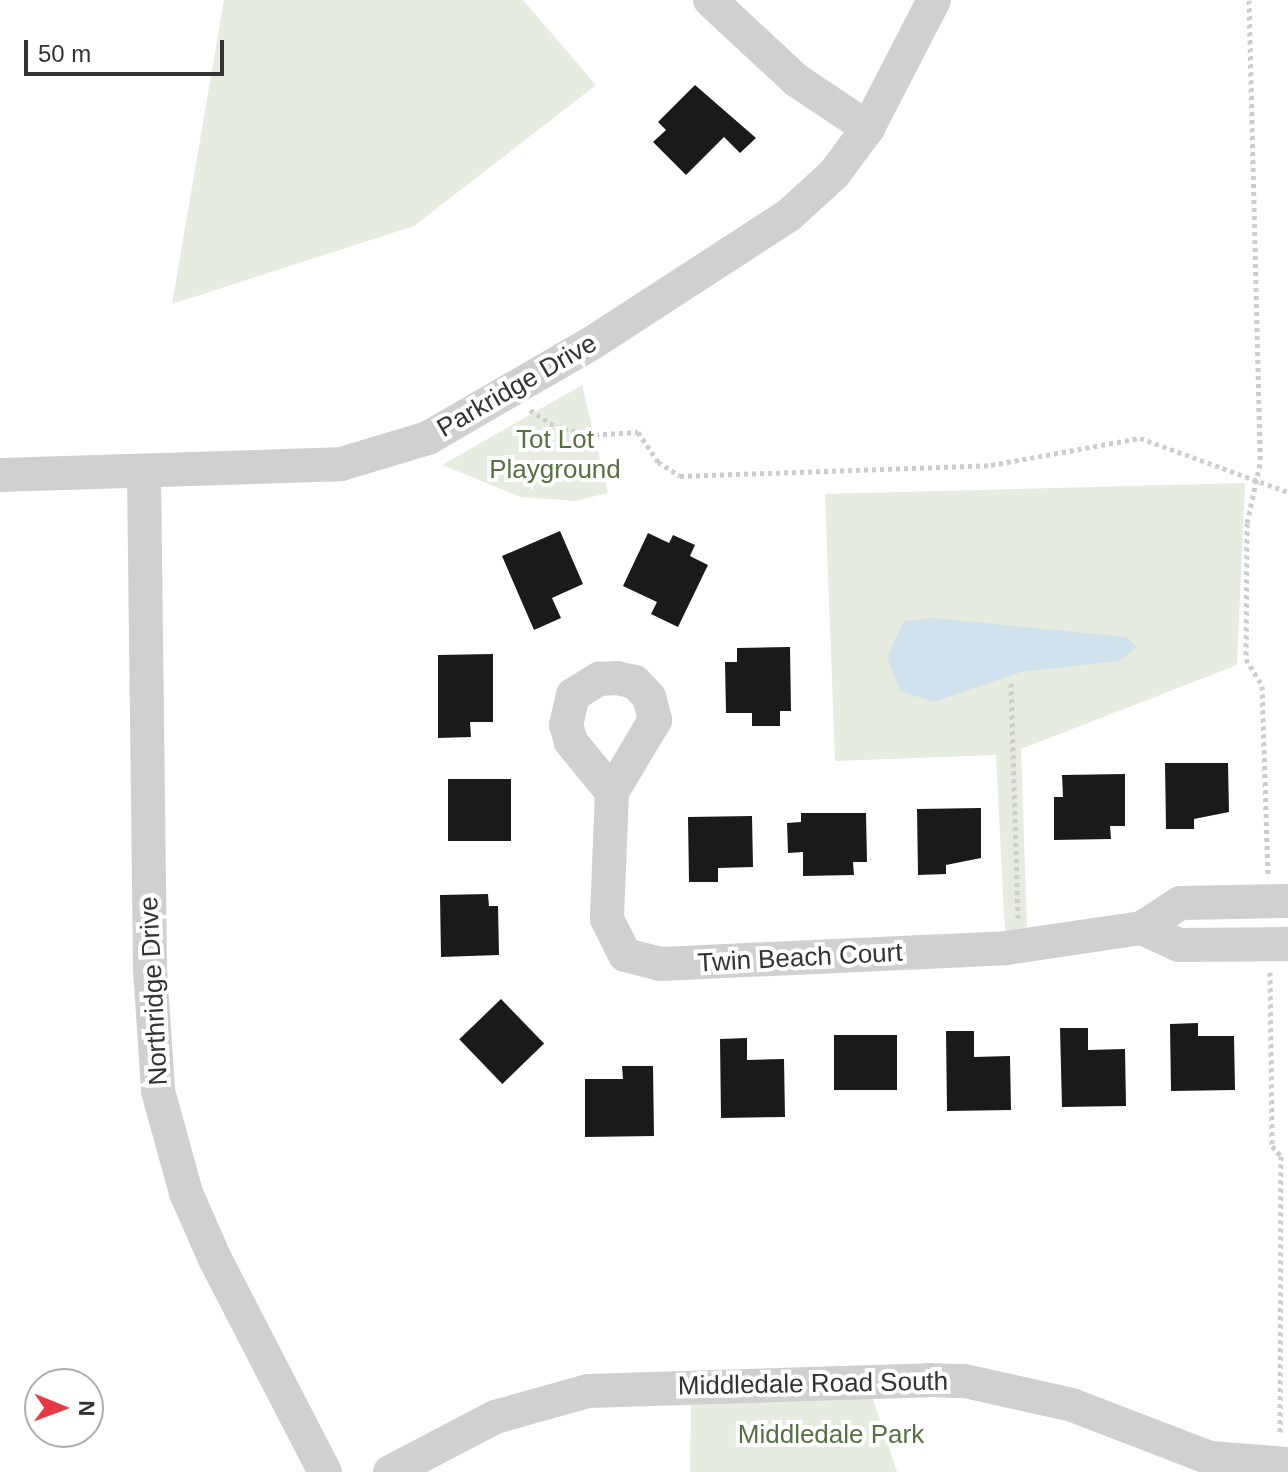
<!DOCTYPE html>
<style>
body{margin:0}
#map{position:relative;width:1288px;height:1472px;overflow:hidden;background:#fff;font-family:Helvetica,sans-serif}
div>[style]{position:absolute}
.green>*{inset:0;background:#e6ecdf}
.water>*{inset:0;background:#cfe2ee}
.building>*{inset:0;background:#1a1a1a;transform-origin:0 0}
.path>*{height:5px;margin-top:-2.5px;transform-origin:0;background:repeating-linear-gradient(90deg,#cdcdcd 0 4px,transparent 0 8px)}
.minor>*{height:34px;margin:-17px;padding:0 17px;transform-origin:17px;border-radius:17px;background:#d0d0d0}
span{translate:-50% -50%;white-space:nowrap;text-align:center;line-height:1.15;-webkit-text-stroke:8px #fff;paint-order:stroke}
.street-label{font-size:26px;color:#333}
.park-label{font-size:26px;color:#56703f}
.north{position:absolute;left:24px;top:1368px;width:80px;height:80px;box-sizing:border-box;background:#fff;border:2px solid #adadad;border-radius:50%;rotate:91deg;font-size:22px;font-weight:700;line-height:32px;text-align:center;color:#333}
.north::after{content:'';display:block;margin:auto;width:28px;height:36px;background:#e63946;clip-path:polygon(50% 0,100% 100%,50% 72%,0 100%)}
.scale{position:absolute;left:24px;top:40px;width:200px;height:36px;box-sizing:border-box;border:4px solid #333;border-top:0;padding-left:10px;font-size:24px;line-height:28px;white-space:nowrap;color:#333;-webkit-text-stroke:6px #fff;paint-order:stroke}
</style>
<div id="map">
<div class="green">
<i style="clip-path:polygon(224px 0,523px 0,596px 85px,414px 226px,172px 304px)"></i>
<i style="clip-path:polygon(582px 385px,608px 493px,575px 501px,521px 497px,442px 465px)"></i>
<i style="clip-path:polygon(1245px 483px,1237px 665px,1021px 749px,1027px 927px,1005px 932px,996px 755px,835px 761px,825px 494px)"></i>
<i style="clip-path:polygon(872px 1396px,897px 1472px,690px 1472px,691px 1402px)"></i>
</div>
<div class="water">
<i style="clip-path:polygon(933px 618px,1127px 637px,1137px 647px,1119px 661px,1021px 672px,934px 702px,900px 691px,887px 657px,904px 621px)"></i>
</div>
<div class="building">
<i style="clip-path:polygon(695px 85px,756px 138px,740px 153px,724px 137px,686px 175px,653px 142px,666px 130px,658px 122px)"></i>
<i style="clip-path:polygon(560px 531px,583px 584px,552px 598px,561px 618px,534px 630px,502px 556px)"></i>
<i style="clip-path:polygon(648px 533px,669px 543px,673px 535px,695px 545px,690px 556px,708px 565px,678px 627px,651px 614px,657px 602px,623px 586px)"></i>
<i style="clip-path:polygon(790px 647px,791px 711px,780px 711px,780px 726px,752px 726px,752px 713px,726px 713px,725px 662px,737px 662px,737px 648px)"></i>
<i style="clip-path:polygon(493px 654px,493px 722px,470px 722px,471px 737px,438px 738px,438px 655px)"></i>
<i style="clip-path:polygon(1165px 763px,1228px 763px,1229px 812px,1194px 819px,1194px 829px,1166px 829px)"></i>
<i style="clip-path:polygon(1125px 774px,1125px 826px,1110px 826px,1111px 839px,1054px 840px,1054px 797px,1063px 797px,1062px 775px)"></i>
<i style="left:448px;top:779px;width:63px;height:62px"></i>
<i style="clip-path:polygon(981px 808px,981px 858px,946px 865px,946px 874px,918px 875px,917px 809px)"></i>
<i style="clip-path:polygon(801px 813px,866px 813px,867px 862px,853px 862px,854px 875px,803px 876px,803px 852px,788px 853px,787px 823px,801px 822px)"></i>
<i style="clip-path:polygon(752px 816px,753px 867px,718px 868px,718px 882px,689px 882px,688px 817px)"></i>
<i style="clip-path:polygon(488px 894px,489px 906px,498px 906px,499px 955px,441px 957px,440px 895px)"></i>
<i style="left:501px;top:999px;width:62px;height:58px;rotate:46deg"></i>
<i style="clip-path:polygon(1198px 1023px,1198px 1036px,1234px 1036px,1235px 1090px,1171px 1091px,1170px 1024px)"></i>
<i style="clip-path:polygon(1060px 1028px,1088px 1028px,1088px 1050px,1125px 1049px,1126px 1106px,1062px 1107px)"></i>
<i style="clip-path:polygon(946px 1031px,974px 1031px,974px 1057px,1010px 1056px,1011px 1110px,947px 1111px)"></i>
<i style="left:834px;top:1035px;width:63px;height:55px"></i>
<i style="clip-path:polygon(747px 1038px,747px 1060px,784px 1059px,785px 1117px,721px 1118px,720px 1039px)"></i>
<i style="clip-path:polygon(622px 1066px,653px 1066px,654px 1136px,585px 1137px,585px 1079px,623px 1079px)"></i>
</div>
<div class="path">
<i style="left:1249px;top:0;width:464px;rotate:88.6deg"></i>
<i style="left:1260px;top:464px;width:60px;rotate:102.4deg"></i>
<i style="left:1247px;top:523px;width:136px;rotate:90.4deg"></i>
<i style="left:1246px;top:659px;width:31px;rotate:59deg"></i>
<i style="left:1262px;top:686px;width:188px;rotate:88.2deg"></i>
<i style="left:530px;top:410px;width:31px;rotate:33deg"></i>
<i style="left:556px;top:427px;width:32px;rotate:14deg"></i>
<i style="left:587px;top:435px;width:51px;rotate:-3.4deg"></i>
<i style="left:638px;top:432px;width:36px;rotate:56deg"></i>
<i style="left:658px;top:462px;width:26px;rotate:32deg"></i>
<i style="left:680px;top:476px;width:311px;rotate:-2deg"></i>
<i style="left:991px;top:465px;width:151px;rotate:-10.3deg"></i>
<i style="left:1140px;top:438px;width:158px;rotate:20deg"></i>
<i style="left:1011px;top:683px;width:235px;rotate:88.3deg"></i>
<i style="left:1270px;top:972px;width:174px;rotate:89.3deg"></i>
<i style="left:1272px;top:1146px;width:13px;rotate:48deg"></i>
<i style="left:1281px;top:1156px;width:279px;rotate:90.2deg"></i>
</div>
<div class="minor">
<i style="left:710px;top:0;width:117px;rotate:42.9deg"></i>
<i style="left:796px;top:80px;width:87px;rotate:33.7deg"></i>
<i style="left:144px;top:474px;width:495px;rotate:89.3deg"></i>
<i style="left:150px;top:969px;width:122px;rotate:86.2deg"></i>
<i style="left:158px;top:1091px;width:106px;rotate:74.6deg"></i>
<i style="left:186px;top:1193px;width:72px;rotate:66.3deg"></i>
<i style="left:215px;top:1259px;width:240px;rotate:62.7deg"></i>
<i style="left:0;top:475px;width:341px;rotate:-1.8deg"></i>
<i style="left:341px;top:464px;width:91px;rotate:-16.6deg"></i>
<i style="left:428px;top:438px;width:190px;rotate:-30.1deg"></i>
<i style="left:592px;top:343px;width:235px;rotate:-33deg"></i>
<i style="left:789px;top:215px;width:61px;rotate:-42.3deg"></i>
<i style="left:834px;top:174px;width:57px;rotate:-53.5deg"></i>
<i style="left:868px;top:128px;width:144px;rotate:-62.7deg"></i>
<i style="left:612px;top:792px;width:65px;rotate:-129.4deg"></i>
<i style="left:571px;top:742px;width:18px;rotate:-106deg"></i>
<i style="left:566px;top:725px;width:31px;rotate:-77deg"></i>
<i style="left:573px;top:695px;width:31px;rotate:-32deg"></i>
<i style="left:599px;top:679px;width:18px;rotate:-3deg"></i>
<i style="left:617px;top:678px;width:18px;rotate:13deg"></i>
<i style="left:635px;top:682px;width:21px;rotate:47deg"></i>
<i style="left:649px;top:697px;width:24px;rotate:75deg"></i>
<i style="left:655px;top:720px;width:84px;rotate:120.8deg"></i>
<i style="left:612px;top:792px;width:127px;rotate:92.3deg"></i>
<i style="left:607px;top:919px;width:40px;rotate:63.4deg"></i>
<i style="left:625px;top:955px;width:36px;rotate:14deg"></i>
<i style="left:660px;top:964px;width:346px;rotate:-2.6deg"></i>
<i style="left:1006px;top:948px;width:137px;rotate:-8.4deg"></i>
<i style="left:1288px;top:901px;width:108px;rotate:178.9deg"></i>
<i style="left:1180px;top:903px;width:45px;rotate:146.7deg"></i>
<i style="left:1142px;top:928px;width:41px;rotate:24.7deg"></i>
<i style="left:1179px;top:945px;width:109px;rotate:-0.5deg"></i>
<i style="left:390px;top:1472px;width:119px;rotate:-27.6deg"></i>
<i style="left:495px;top:1417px;width:97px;rotate:-15.6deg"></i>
<i style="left:588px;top:1391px;width:341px;rotate:-1.8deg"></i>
<i style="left:929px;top:1380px;width:36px;rotate:2deg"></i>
<i style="left:965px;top:1381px;width:110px;rotate:12.6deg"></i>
<i style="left:1072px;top:1405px;width:148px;rotate:21deg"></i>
<i style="left:1210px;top:1458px;width:78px;rotate:4.4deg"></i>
</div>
<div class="street-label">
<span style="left:517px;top:386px;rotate:-30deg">Parkridge Drive</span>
<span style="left:800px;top:958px;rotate:-3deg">Twin Beach Court</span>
<span style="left:154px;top:991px;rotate:-93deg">Northridge Drive</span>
<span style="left:813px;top:1384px;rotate:-1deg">Middledale Road South</span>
</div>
<div class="park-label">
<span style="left:555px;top:455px">Tot Lot<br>Playground</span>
<span style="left:831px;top:1435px">Middledale Park</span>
</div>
<div class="north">N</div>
<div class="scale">50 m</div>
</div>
